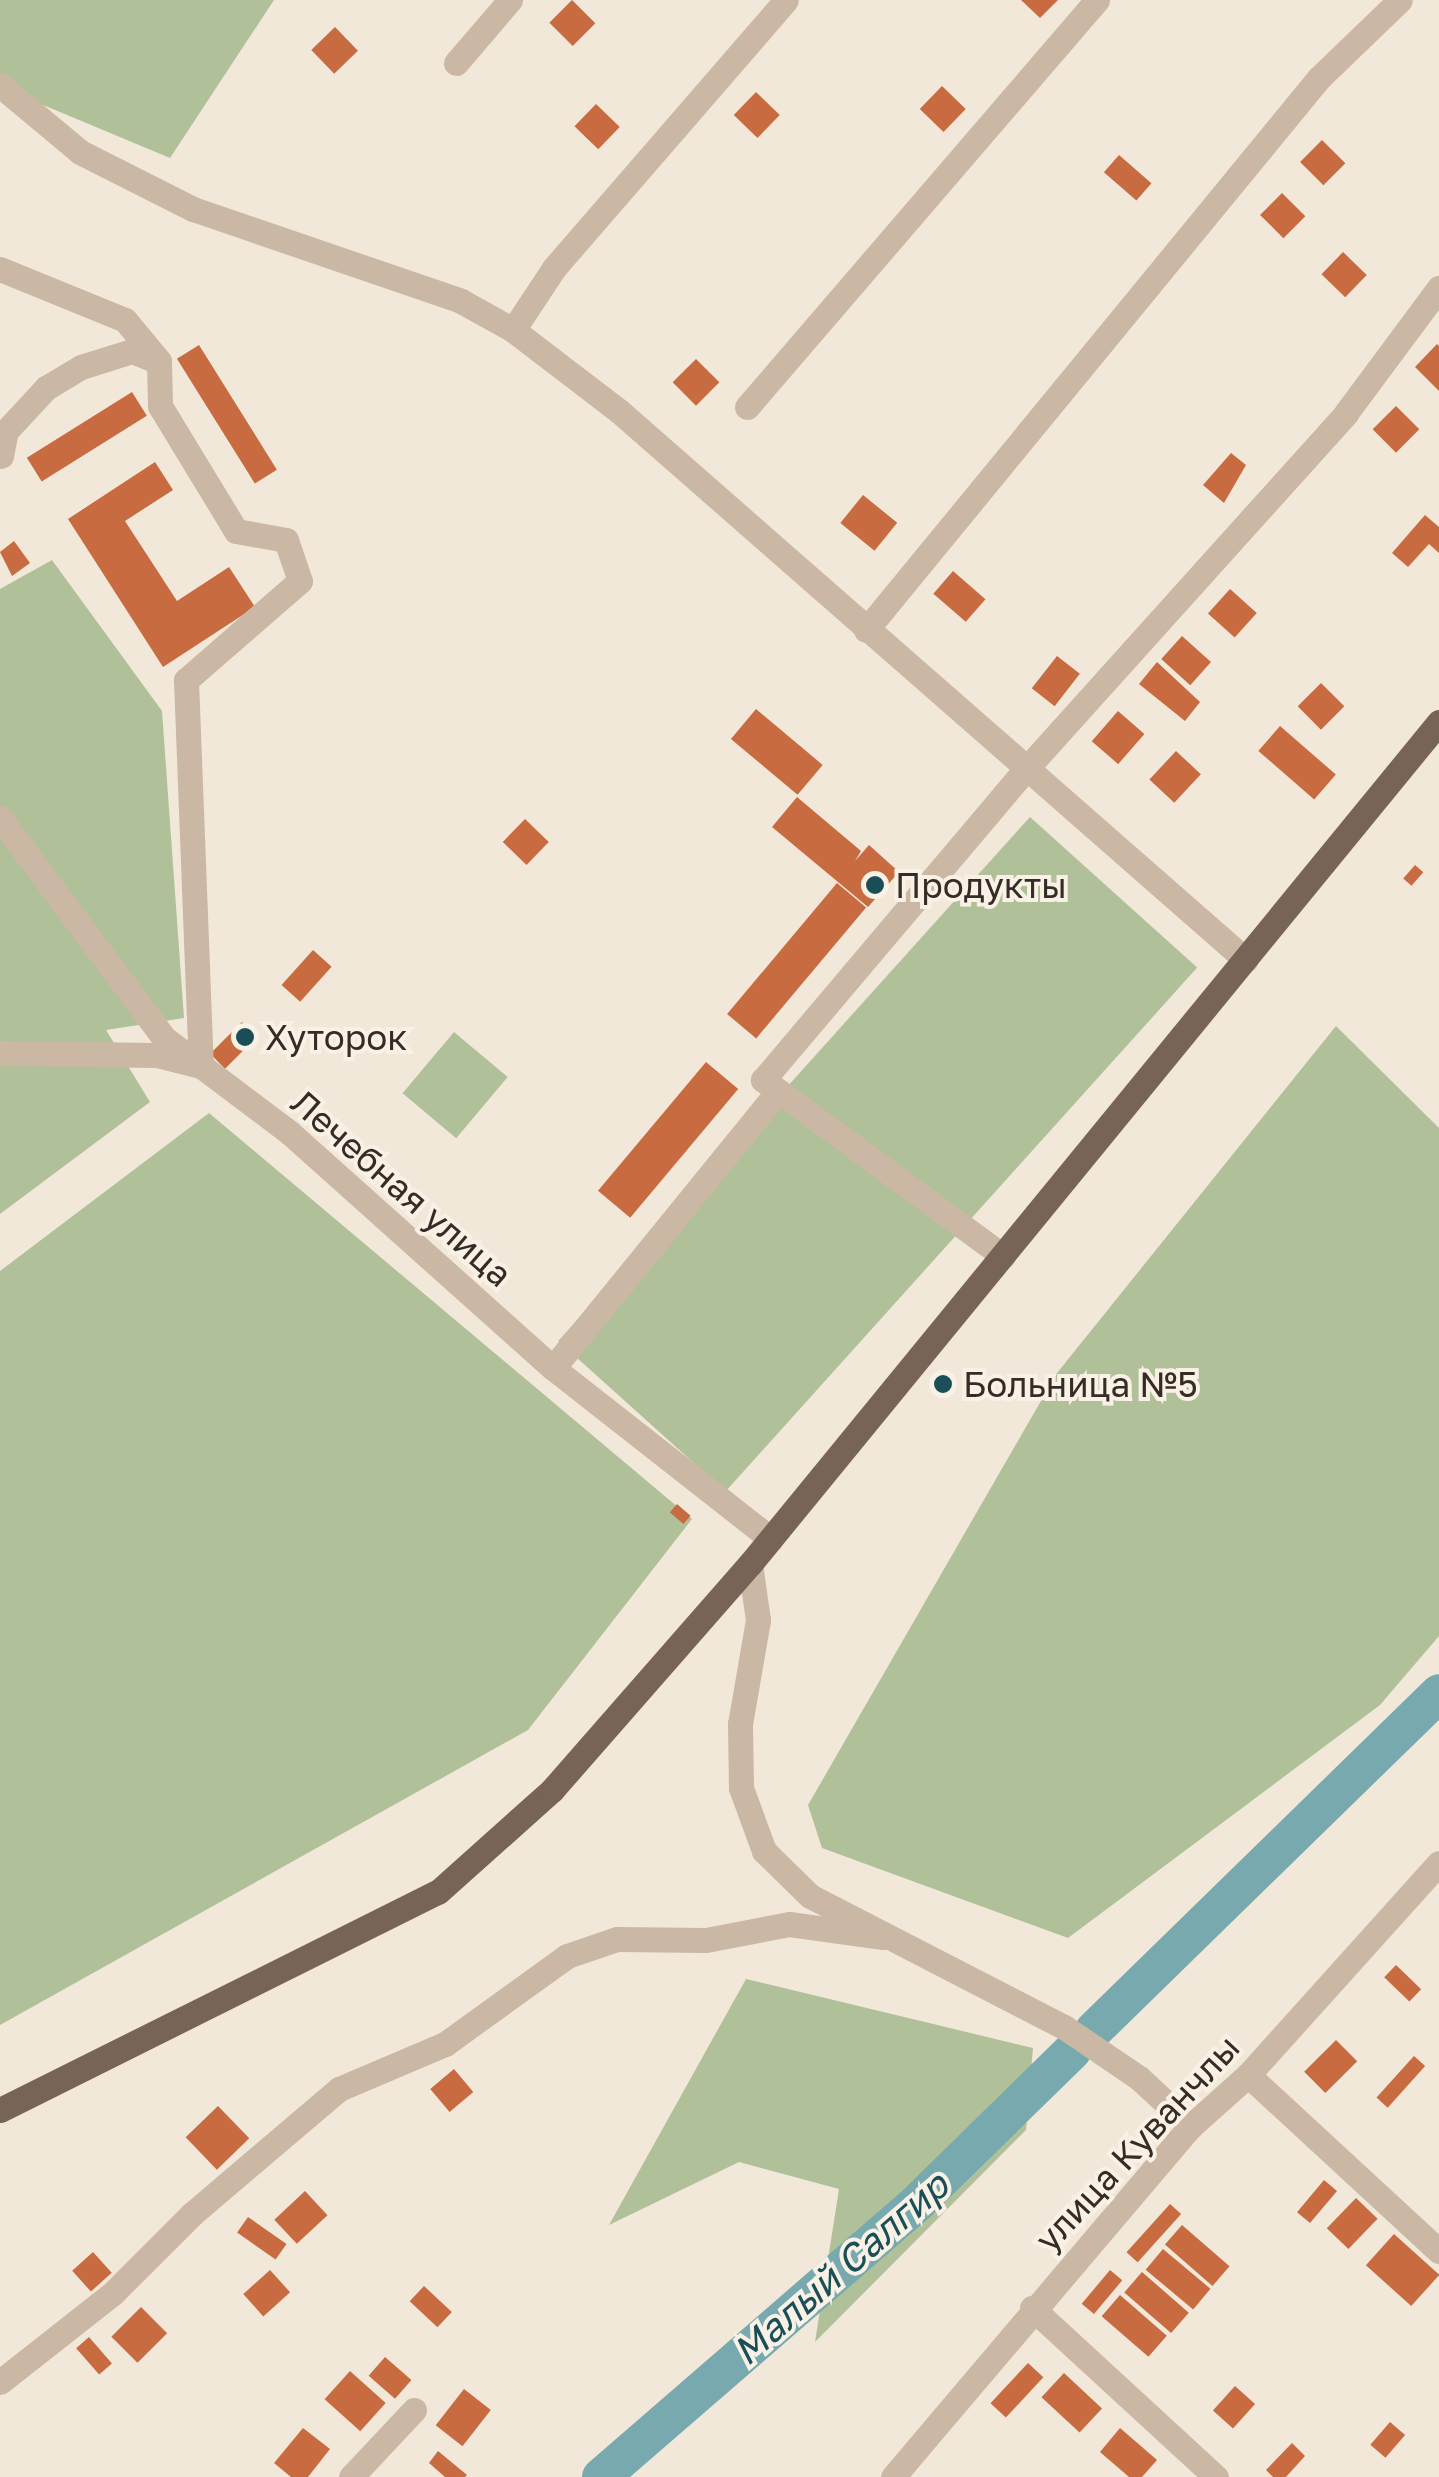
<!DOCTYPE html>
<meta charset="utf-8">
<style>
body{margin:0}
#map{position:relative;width:1439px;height:2477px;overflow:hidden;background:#f2e8d9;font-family:"Golos Text",sans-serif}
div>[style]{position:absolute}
.green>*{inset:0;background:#b0c199;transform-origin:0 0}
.river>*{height:38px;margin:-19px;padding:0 19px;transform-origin:19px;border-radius:19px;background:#77a9af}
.building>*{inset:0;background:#c86b40;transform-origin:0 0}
.minor>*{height:25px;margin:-12.5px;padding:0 12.5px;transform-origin:12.5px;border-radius:12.5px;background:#cab8a5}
.major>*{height:25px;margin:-12.5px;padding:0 12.5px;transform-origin:12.5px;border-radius:12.5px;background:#776457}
.dots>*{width:28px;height:28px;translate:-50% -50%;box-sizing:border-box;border:5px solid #f9f1e5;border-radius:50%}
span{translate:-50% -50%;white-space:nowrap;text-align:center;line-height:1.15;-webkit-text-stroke:8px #f9f1e5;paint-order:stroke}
.poi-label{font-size:35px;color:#352c26}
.left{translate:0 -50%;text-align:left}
.street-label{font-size:35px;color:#352c26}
.water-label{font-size:38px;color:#1b4f57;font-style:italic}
</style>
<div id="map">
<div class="green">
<i style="clip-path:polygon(0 0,274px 0,170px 158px,0 87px)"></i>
<i style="clip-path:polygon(52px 560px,162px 711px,184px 1018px,106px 1030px,150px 1102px,0 1214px,0 589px)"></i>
<i style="left:1030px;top:817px;width:225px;height:705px;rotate:42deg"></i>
<i style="clip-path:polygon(1336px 1026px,1439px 1128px,1439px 1636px,1380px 1705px,1068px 1938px,822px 1848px,808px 1805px,1057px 1373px)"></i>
<i style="left:454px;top:1032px;width:70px;height:80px;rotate:40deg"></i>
<i style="clip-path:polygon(209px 1113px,692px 1519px,528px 1730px,0 2025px,0 1271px)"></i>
<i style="clip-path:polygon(746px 1979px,1033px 2048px,1026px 2130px,815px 2342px,839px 2189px,739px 2162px,609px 2225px)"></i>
</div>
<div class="river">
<i style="left:1094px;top:2030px;width:482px;rotate:-44.3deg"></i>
<i style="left:601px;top:2477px;width:420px;rotate:-40.9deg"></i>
<i style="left:918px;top:2202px;width:216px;rotate:-44.4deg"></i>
</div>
<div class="building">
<i style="left:572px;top:0;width:33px;height:32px;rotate:45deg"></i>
<i style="clip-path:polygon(1021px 0,1058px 0,1040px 18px)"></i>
<i style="left:335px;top:27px;width:33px;height:33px;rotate:46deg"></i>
<i style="left:942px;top:86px;width:33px;height:32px;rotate:44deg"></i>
<i style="left:756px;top:92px;width:33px;height:32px;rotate:44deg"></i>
<i style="left:596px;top:104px;width:33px;height:31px;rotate:44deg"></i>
<i style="left:1322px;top:140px;width:33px;height:31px;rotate:45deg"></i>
<i style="left:1119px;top:155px;width:43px;height:23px;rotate:41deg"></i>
<i style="left:1282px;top:193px;width:33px;height:31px;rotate:45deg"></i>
<i style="left:1343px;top:252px;width:33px;height:31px;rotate:44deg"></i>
<i style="clip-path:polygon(1437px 344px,1439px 346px,1439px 391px,1415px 367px)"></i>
<i style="left:199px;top:345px;width:147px;height:26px;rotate:58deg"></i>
<i style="left:696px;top:359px;width:33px;height:33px;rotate:45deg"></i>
<i style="left:132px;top:392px;width:28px;height:124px;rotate:58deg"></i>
<i style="left:1396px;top:406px;width:33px;height:33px;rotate:45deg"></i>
<i style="clip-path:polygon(1231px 453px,1246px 465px,1224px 503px,1203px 485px)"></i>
<i style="clip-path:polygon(155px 462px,173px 490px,125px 521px,177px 601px,229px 567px,255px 607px,163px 667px,68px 519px)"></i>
<i style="left:863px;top:495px;width:44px;height:36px;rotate:39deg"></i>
<i style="clip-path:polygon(1425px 515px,1439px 527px,1439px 553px,1429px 544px,1408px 567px,1392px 553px)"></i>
<i style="clip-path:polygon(14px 541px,30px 563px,12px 576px,0 552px)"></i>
<i style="left:953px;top:571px;width:43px;height:30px;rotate:41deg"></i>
<i style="left:1230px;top:589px;width:36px;height:33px;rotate:42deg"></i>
<i style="left:1182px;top:636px;width:39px;height:31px;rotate:42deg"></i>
<i style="left:1057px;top:656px;width:29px;height:41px;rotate:38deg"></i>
<i style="clip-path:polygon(1157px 662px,1200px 702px,1185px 721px,1139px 684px)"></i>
<i style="left:1321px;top:683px;width:33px;height:33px;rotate:45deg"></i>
<i style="left:756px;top:709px;width:87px;height:39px;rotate:40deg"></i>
<i style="left:1118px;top:711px;width:35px;height:40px;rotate:41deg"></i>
<i style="left:1280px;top:726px;width:74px;height:33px;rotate:41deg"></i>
<i style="left:1176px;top:751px;width:34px;height:39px;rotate:43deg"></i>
<i style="clip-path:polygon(797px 797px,861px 851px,855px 861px,869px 845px,899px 872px,868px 907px,772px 827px)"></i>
<i style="left:525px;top:819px;width:33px;height:32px;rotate:44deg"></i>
<i style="left:1415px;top:865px;width:11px;height:18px;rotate:41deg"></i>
<i style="left:837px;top:883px;width:38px;height:171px;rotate:40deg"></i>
<i style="left:313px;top:950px;width:25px;height:47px;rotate:42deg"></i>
<i style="left:242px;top:1022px;width:21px;height:45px;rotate:45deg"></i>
<i style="left:706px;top:1062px;width:42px;height:168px;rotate:40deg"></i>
<i style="left:677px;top:1504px;width:18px;height:11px;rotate:41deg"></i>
<i style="left:1396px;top:1965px;width:35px;height:17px;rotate:44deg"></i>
<i style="left:1336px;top:2040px;width:30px;height:45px;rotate:45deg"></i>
<i style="left:1414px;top:2056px;width:15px;height:56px;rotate:42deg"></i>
<i style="left:454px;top:2069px;width:30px;height:31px;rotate:50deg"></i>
<i style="left:218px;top:2106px;width:45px;height:45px;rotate:46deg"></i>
<i style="left:1324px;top:2180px;width:17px;height:42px;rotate:40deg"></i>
<i style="left:305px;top:2191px;width:33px;height:42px;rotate:47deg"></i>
<i style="left:1356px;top:2198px;width:30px;height:42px;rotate:44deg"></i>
<i style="left:1170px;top:2204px;width:15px;height:65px;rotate:42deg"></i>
<i style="left:248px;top:2217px;width:47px;height:19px;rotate:35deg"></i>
<i style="left:1182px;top:2225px;width:63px;height:26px;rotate:41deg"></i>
<i style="left:1394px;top:2234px;width:61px;height:42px;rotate:42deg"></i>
<i style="left:1163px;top:2249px;width:62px;height:27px;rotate:40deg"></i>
<i style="left:93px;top:2252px;width:28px;height:28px;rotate:48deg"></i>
<i style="left:270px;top:2270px;width:30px;height:36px;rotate:48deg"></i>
<i style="left:1110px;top:2270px;width:16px;height:44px;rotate:40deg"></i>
<i style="left:1142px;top:2272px;width:62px;height:27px;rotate:41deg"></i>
<i style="left:424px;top:2286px;width:38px;height:21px;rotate:43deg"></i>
<i style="left:1120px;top:2295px;width:62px;height:28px;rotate:41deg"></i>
<i style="left:141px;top:2307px;width:37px;height:42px;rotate:45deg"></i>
<i style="left:89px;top:2337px;width:35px;height:17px;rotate:49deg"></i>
<i style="left:385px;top:2357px;width:35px;height:25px;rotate:41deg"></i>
<i style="left:1028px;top:2363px;width:21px;height:55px;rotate:43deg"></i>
<i style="left:350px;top:2371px;width:48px;height:38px;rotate:42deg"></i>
<i style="left:1064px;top:2373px;width:52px;height:33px;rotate:43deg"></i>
<i style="left:1235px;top:2386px;width:27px;height:33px;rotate:42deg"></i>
<i style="left:464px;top:2389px;width:34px;height:46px;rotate:38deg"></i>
<i style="left:1390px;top:2422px;width:20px;height:30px;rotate:41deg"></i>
<i style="clip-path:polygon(303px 2428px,330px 2449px,308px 2477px,291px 2477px,274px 2463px)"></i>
<i style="clip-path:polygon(1120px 2428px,1157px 2460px,1142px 2477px,1129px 2477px,1100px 2452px)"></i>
<i style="clip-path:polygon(1292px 2443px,1305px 2456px,1286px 2477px,1273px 2477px,1266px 2470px)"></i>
<i style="clip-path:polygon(438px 2451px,467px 2475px,465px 2477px,445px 2477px,429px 2463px)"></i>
</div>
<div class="minor">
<i style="left:456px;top:63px;width:83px;rotate:-49.4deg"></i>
<i style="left:0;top:85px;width:104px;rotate:39.9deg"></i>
<i style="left:80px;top:152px;width:127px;rotate:26.8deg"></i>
<i style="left:193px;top:209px;width:283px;rotate:18.9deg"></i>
<i style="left:461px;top:301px;width:60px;rotate:29.1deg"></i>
<i style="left:513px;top:330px;width:133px;rotate:37.4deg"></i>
<i style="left:619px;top:411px;width:833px;rotate:41.21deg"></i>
<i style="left:0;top:269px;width:135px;rotate:22.2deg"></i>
<i style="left:125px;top:320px;width:53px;rotate:50.3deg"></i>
<i style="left:159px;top:361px;width:45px;rotate:88.7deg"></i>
<i style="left:160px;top:406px;width:146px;rotate:58.7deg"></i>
<i style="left:236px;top:531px;width:51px;rotate:10.2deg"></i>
<i style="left:286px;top:540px;width:43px;rotate:71.1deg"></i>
<i style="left:300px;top:581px;width:151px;rotate:139deg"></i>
<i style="left:186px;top:680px;width:386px;rotate:87.8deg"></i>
<i style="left:201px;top:1066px;width:45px;rotate:-166deg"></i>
<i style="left:157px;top:1055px;width:157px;rotate:-179.3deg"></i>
<i style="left:513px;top:330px;width:74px;rotate:-56.5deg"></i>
<i style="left:554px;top:268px;width:354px;rotate:-49.1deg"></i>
<i style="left:747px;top:407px;width:537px;rotate:-49.31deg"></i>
<i style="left:1px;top:456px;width:25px;rotate:-79deg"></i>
<i style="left:6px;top:431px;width:59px;rotate:-47.1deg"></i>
<i style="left:46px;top:388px;width:41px;rotate:-31deg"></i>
<i style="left:81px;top:367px;width:53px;rotate:-17.4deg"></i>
<i style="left:132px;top:351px;width:27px;rotate:22deg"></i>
<i style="left:866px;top:630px;width:714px;rotate:-50.63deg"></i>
<i style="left:1319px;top:78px;width:112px;rotate:-43.9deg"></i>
<i style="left:0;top:818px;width:274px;rotate:53.3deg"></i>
<i style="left:164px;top:1038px;width:158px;rotate:37deg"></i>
<i style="left:290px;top:1133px;width:353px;rotate:41.8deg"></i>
<i style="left:553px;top:1368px;width:277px;rotate:38.1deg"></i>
<i style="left:1003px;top:1256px;width:298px;rotate:-143.7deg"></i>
<i style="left:763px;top:1080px;width:407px;rotate:-49.8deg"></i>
<i style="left:1026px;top:769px;width:479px;rotate:-48deg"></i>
<i style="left:1346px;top:413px;width:156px;rotate:-53.4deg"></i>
<i style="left:553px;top:1368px;width:357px;rotate:-50.9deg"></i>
<i style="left:750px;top:1564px;width:57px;rotate:81.9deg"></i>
<i style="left:758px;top:1620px;width:106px;rotate:99.8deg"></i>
<i style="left:740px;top:1724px;width:64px;rotate:89.1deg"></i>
<i style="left:741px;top:1788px;width:67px;rotate:69.9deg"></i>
<i style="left:764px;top:1851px;width:64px;rotate:44.4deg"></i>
<i style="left:810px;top:1896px;width:286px;rotate:27.3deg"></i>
<i style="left:1064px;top:2027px;width:91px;rotate:34.2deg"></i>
<i style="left:1139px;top:2078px;width:71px;rotate:42.7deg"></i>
<i style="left:1248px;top:2075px;width:260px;rotate:42.7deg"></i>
<i style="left:1032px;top:2308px;width:250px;rotate:42.6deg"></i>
<i style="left:0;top:2382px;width:144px;rotate:-38.2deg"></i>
<i style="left:113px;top:2293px;width:112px;rotate:-45deg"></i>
<i style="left:192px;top:2214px;width:193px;rotate:-40.4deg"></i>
<i style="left:339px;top:2089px;width:115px;rotate:-23deg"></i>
<i style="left:445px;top:2044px;width:150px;rotate:-35.8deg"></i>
<i style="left:567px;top:1956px;width:53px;rotate:-18.8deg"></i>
<i style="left:617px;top:1939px;width:89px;rotate:0.6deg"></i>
<i style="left:706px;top:1940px;width:85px;rotate:-10.9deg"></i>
<i style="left:789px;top:1924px;width:95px;rotate:7.9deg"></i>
<i style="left:351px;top:2477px;width:92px;rotate:-46.8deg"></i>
<i style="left:893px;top:2477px;width:460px;rotate:-49.7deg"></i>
<i style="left:1191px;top:2126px;width:76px;rotate:-41.8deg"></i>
<i style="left:1248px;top:2075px;width:285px;rotate:-48deg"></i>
</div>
<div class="major">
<i style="left:0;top:2110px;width:489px;rotate:-26.5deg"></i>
<i style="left:438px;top:1892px;width:153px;rotate:-41.8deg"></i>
<i style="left:552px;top:1790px;width:300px;rotate:-48.8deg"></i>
<i style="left:750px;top:1564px;width:1088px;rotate:-50.71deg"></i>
</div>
<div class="dots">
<i style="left:875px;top:885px;background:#1b4f57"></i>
<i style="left:245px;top:1037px;background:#1b4f57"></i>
<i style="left:943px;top:1384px;background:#1b4f57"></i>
</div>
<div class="poi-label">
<span class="left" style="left:895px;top:885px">Продукты</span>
<span class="left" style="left:265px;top:1037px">Хуторок</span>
<span class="left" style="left:963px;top:1384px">Больница №5</span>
</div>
<div class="street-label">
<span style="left:402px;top:1188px;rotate:41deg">Лечебная улица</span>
<span style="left:1137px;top:2143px;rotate:-47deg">улица Куванчлы</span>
</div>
<div class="water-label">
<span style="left:840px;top:2268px;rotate:-41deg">Малый Салгир</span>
</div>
</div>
